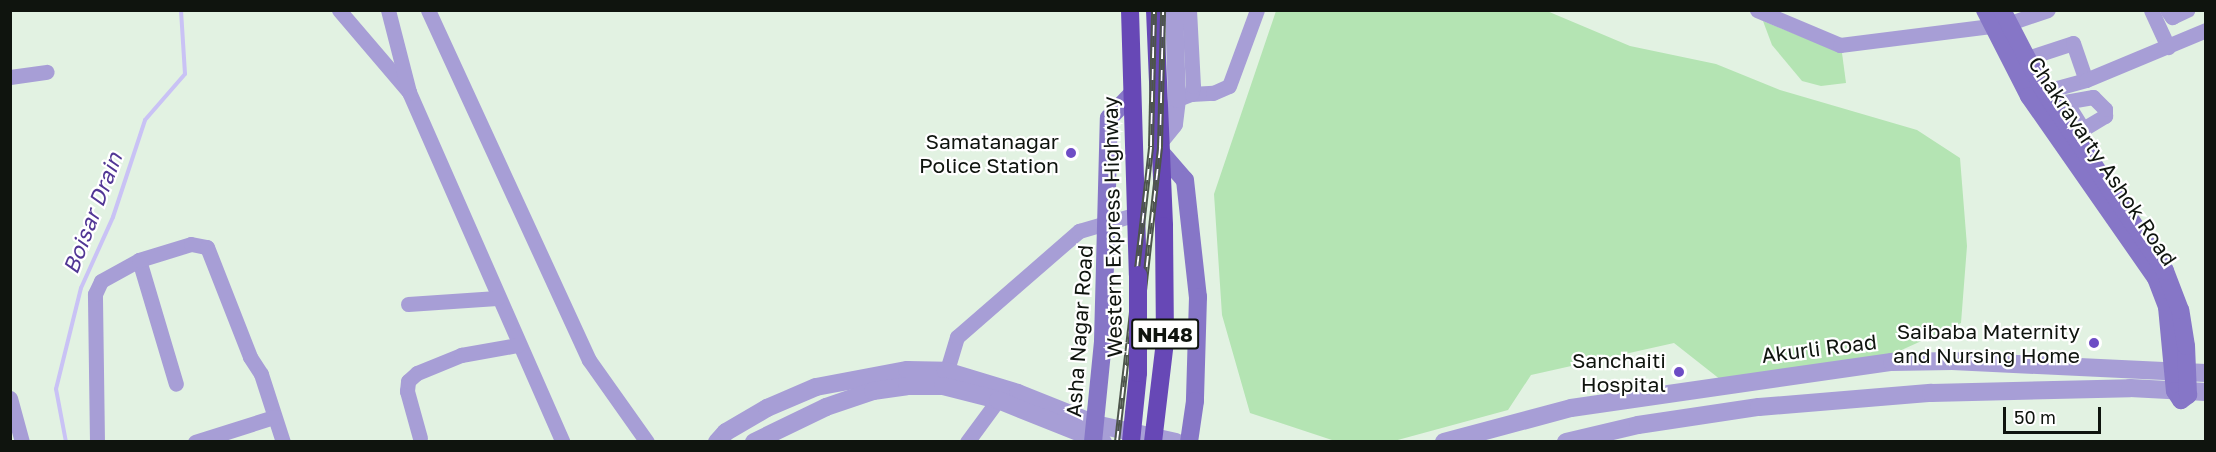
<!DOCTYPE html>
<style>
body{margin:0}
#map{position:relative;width:2216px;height:452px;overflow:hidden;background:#e2f2e2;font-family:"Golos Text",sans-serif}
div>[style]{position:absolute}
.green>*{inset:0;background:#b4e4b3}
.stream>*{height:4px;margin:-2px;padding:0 2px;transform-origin:2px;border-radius:2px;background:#c9c2f5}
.minor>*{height:15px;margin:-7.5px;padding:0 7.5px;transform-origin:7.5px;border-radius:7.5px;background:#a79ed6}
.tertiary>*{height:18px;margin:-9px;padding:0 9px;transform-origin:9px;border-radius:9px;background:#a79ed6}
.secondary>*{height:18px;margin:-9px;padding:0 9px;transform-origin:9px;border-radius:9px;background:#8676c7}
.trunk>*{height:18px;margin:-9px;padding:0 9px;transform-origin:9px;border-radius:9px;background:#6748b6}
.rail>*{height:6px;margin-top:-3px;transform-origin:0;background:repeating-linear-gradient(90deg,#fff 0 11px,#4d554c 0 22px);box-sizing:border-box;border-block:2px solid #4d554c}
.trunk-bridge>*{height:18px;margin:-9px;padding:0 9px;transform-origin:9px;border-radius:9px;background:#6748b6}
.dots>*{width:16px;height:16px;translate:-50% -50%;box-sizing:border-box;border:3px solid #fff;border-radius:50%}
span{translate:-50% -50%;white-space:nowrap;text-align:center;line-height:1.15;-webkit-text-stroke:4.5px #fff;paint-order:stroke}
.shield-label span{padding:2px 4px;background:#fff;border:2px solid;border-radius:4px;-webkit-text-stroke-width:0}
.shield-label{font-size:20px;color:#0f140e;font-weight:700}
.poi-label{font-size:21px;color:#0f140e}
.right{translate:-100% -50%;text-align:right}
.street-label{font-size:21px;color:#0f140e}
.water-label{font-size:22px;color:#513695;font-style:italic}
.frame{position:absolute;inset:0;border:12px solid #0f140e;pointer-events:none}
.scale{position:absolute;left:2003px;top:407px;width:98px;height:27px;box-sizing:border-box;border:3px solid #0f140e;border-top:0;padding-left:8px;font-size:18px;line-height:21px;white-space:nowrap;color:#0f140e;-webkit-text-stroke:4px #fff;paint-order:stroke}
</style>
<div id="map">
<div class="green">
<i style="clip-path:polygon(1276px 11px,1547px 11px,1630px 46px,1716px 64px,1780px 90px,1917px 130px,1960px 158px,1967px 246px,1961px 323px,1895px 353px,1721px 380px,1674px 343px,1531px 375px,1508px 410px,1394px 441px,1335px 441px,1250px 413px,1222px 315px,1214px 194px)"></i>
<i style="clip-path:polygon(1763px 21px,1842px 53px,1846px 83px,1821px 86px,1802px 81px,1772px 45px)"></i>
</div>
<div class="stream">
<i style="left:66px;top:442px;width:54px;rotate:-100.7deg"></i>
<i style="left:56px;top:389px;width:104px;rotate:-76.1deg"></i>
<i style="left:81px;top:288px;width:78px;rotate:-65.7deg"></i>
<i style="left:113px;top:217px;width:102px;rotate:-71.7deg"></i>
<i style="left:145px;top:120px;width:61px;rotate:-49deg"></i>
<i style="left:185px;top:74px;width:64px;rotate:-93.6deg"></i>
</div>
<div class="minor">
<i style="left:339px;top:10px;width:108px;rotate:49.5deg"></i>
<i style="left:409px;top:92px;width:382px;rotate:66.3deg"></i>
<i style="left:388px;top:10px;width:85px;rotate:75.6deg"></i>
<i style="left:428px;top:10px;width:385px;rotate:65.3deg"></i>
<i style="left:589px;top:360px;width:100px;rotate:54.7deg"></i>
<i style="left:1757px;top:10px;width:90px;rotate:22.9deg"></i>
<i style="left:1840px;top:45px;width:168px;rotate:-7.2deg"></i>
<i style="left:2007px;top:24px;width:43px;rotate:-18.9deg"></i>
<i style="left:2151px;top:10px;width:41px;rotate:65.3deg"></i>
<i style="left:2167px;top:10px;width:9px;rotate:54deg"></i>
<i style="left:2172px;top:17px;width:17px;rotate:-25deg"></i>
<i style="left:2027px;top:58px;width:48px;rotate:-18.1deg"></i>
<i style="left:2073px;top:43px;width:39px;rotate:71deg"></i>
<i style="left:10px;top:77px;width:37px;rotate:-8deg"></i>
<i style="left:1191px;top:94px;width:22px;rotate:-3deg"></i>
<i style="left:1213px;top:93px;width:17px;rotate:-24deg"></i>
<i style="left:1229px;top:86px;width:81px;rotate:-69.8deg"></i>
<i style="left:2035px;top:94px;width:53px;rotate:-15.4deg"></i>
<i style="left:2086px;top:80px;width:130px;rotate:-22.6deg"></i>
<i style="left:1183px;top:97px;width:9px;rotate:-21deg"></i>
<i style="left:1191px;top:94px;width:8px;rotate:-76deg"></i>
<i style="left:1193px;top:86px;width:76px;rotate:-93deg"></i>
<i style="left:2073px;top:135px;width:12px;rotate:-31deg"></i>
<i style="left:2083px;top:129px;width:26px;rotate:-31deg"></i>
<i style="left:2105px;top:116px;width:7px;rotate:-90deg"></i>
<i style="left:2105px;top:109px;width:17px;rotate:-135deg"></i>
<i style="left:2093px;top:97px;width:27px;rotate:170deg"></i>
<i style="left:2066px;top:102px;width:32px;rotate:58deg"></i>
<i style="left:139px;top:260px;width:129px;rotate:73.4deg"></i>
<i style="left:408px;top:304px;width:89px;rotate:-3.9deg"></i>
<i style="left:944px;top:380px;width:45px;rotate:-73.2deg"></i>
<i style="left:957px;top:337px;width:162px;rotate:-41deg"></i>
<i style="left:1079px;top:231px;width:60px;rotate:-16.3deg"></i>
<i style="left:10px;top:398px;width:46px;rotate:74.7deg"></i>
<i style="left:420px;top:438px;width:49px;rotate:-105.5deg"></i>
<i style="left:407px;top:391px;width:10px;rotate:-84deg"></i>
<i style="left:408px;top:381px;width:12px;rotate:-42deg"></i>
<i style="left:417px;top:373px;width:48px;rotate:-22.2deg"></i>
<i style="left:461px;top:355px;width:58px;rotate:-10deg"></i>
<i style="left:97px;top:442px;width:148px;rotate:-90.8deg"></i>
<i style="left:95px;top:294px;width:14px;rotate:-65deg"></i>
<i style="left:101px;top:281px;width:43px;rotate:-28.9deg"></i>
<i style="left:139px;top:260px;width:54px;rotate:-17.1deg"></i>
<i style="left:191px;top:244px;width:16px;rotate:11deg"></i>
<i style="left:207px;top:247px;width:118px;rotate:68.6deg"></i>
<i style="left:250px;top:357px;width:20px;rotate:57deg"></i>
<i style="left:261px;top:374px;width:71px;rotate:72.1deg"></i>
<i style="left:195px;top:442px;width:83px;rotate:-17.6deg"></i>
<i style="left:967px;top:442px;width:52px;rotate:-53.6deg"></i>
</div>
<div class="tertiary">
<i style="left:1162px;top:139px;width:19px;rotate:-51deg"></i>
<i style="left:1174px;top:124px;width:25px;rotate:-83deg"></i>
<i style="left:1177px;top:99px;width:89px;rotate:-91.9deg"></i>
<i style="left:717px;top:442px;width:13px;rotate:-48deg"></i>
<i style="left:726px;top:432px;width:48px;rotate:-30.3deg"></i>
<i style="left:767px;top:408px;width:53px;rotate:-23.2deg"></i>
<i style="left:816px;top:387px;width:93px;rotate:-10.6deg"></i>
<i style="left:907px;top:370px;width:39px;rotate:1deg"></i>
<i style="left:946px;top:371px;width:75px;rotate:17deg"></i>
<i style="left:1018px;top:393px;width:83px;rotate:21.9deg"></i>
<i style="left:1095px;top:424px;width:83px;rotate:12.5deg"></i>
<i style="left:754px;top:442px;width:80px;rotate:-25.9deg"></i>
<i style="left:826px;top:407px;width:50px;rotate:-18.8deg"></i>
<i style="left:873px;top:391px;width:34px;rotate:-8deg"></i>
<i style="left:907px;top:386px;width:36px"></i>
<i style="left:943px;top:386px;width:57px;rotate:14.3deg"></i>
<i style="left:998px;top:400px;width:113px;rotate:21.8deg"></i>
<i style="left:1444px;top:442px;width:131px;rotate:-15deg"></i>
<i style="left:1571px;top:408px;width:324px;rotate:-8.2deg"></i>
<i style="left:1892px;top:362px;width:60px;rotate:-1deg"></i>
<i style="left:1952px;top:361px;width:254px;rotate:2.7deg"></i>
<i style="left:1566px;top:442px;width:74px;rotate:-13.3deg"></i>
<i style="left:1638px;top:425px;width:122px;rotate:-8.5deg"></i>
<i style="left:1759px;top:407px;width:173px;rotate:-4.7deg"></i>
<i style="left:1931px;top:393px;width:199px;rotate:-1.4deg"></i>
<i style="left:2130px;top:388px;width:76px;rotate:3deg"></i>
</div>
<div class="secondary">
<i style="left:1985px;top:10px;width:97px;rotate:62.9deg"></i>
<i style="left:2029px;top:96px;width:222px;rotate:55.1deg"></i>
<i style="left:2156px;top:278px;width:31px;rotate:69deg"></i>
<i style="left:2167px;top:307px;width:84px;rotate:84.6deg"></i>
<i style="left:2175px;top:391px;width:11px;rotate:56deg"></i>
<i style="left:2181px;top:400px;width:9px;rotate:-36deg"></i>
<i style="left:2188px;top:395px;width:49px;rotate:-92.3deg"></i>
<i style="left:2186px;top:346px;width:36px;rotate:-99deg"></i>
<i style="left:2180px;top:310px;width:42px;rotate:-111deg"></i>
<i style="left:2165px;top:271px;width:217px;rotate:-123.9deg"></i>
<i style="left:2044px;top:91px;width:91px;rotate:-117.4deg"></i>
<i style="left:1163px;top:155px;width:33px;rotate:49deg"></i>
<i style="left:1185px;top:180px;width:118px;rotate:83.7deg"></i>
<i style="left:1198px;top:297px;width:104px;rotate:91.7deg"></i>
<i style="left:1195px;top:401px;width:41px;rotate:98.3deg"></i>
<i style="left:1093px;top:442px;width:101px;rotate:-84.3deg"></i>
<i style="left:1103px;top:341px;width:223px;rotate:-88.5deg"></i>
<i style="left:1109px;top:118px;width:33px;rotate:-46deg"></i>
</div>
<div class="trunk">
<i style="left:1130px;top:10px;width:265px;rotate:88.3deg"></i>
<i style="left:1155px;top:10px;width:216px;rotate:87.6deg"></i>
</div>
<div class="rail">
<i style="left:1117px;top:442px;width:298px;rotate:-83.4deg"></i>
<i style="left:1151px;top:146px;width:136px;rotate:-88.7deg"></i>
<i style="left:1127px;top:442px;width:297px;rotate:-83.6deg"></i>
<i style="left:1160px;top:147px;width:137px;rotate:-88.7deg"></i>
</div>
<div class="trunk-bridge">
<i style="left:1131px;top:442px;width:69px;rotate:-84.2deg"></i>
<i style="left:1138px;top:373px;width:98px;rotate:-90deg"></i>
<i style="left:1153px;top:442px;width:101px;rotate:-83.2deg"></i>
<i style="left:1165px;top:342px;width:116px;rotate:-90.5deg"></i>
</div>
<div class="dots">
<i style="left:1071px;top:153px;background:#6d4cc5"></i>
<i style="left:2094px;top:343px;background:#6d4cc5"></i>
<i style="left:1679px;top:372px;background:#6d4cc5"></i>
</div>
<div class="shield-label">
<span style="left:1165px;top:334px">NH48</span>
</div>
<div class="poi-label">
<span class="right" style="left:1059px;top:153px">Samatanagar<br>Police Station</span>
<span class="right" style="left:2080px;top:343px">Saibaba Maternity<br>and Nursing Home</span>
<span class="right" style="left:1666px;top:372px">Sanchaiti<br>Hospital</span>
</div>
<div class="street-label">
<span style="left:2103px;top:161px;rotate:56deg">Chakravarty Ashok Road</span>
<span style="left:1112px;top:227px;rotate:-91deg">Western Express Highway</span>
<span style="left:1079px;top:331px;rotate:-86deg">Asha Nagar Road</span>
<span style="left:1819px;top:348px;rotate:-7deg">Akurli Road</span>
</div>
<div class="water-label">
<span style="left:92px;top:213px;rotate:-69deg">Boisar Drain</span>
</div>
<div class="frame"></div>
<div class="scale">50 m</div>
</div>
